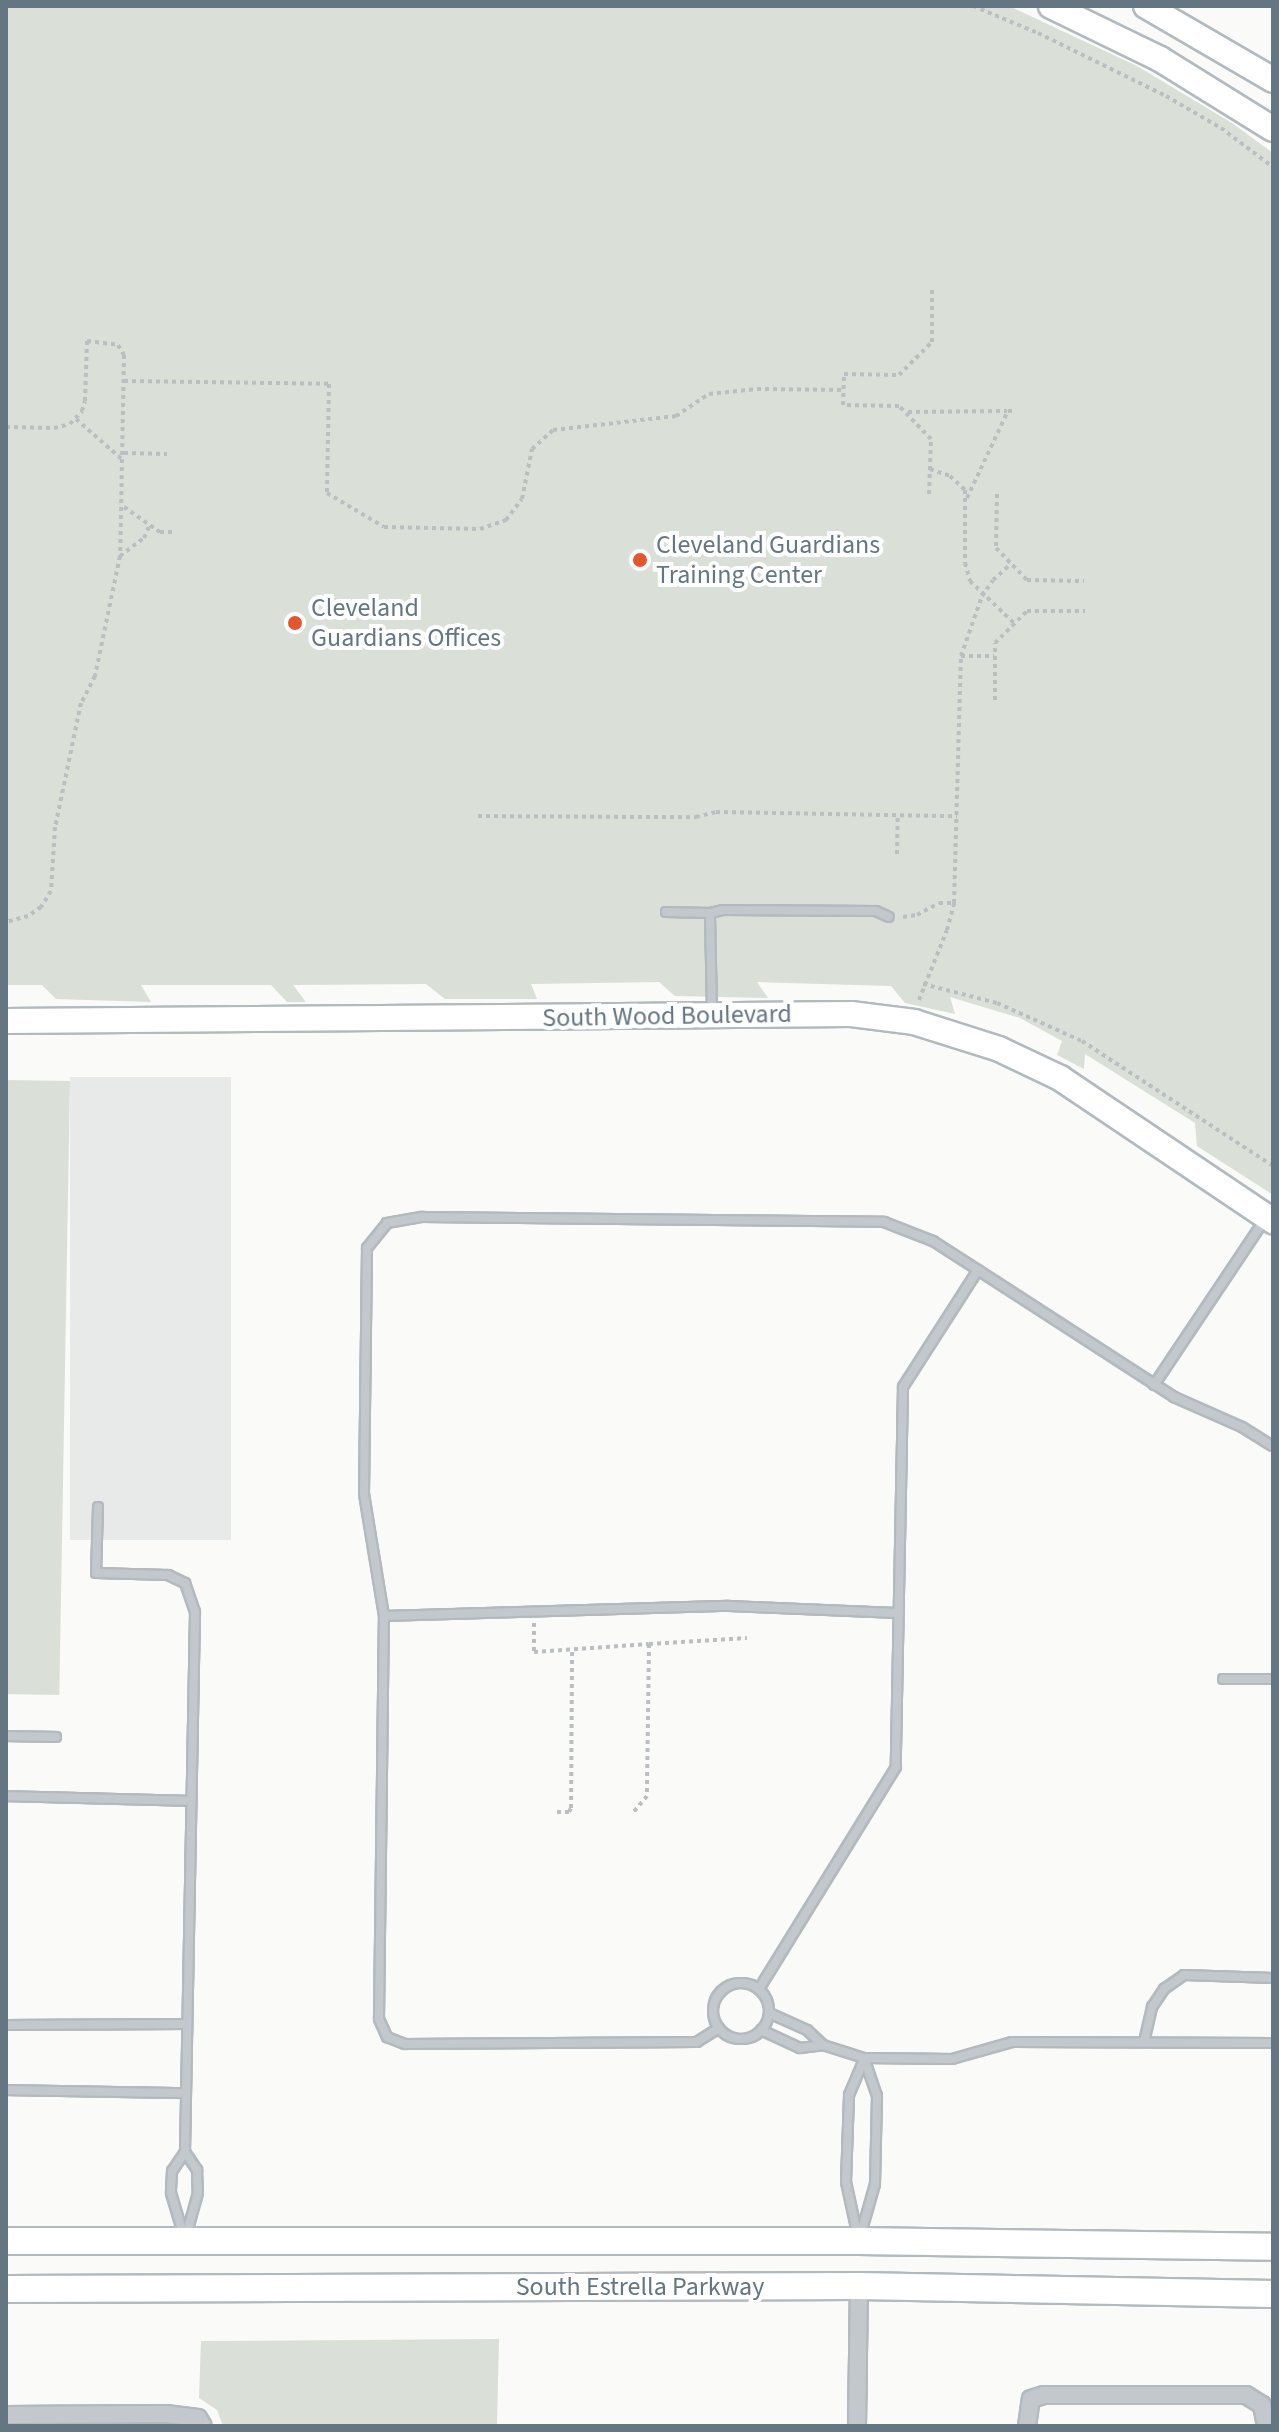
<!DOCTYPE html>
<style>
body{margin:0}
#map{position:relative;width:1279px;height:2432px;overflow:hidden;background:#fafaf8;font-family:"Source Sans 3",sans-serif}
div>[style]{position:absolute}
.built>*{inset:0;background:#e8e9e9;transform-origin:0 0}
.green>*{inset:0;background:#dadfd7;transform-origin:0 0}
.path>*{height:4px;margin-top:-2px;transform-origin:0;background:repeating-linear-gradient(90deg,#bbbfc2 0 4px,transparent 0 8px)}
.roads{filter:drop-shadow(2px 0 #b3babf) drop-shadow(-2px 0 #b3babf) drop-shadow(0 2px #b3babf) drop-shadow(0 -2px #b3babf)}
.lane>*{height:8px;margin:-4px;padding:0 4px;transform-origin:4px;border-radius:4px;background:#c3c8cc}
.lane>.ring{margin:-4px;padding:0;box-sizing:content-box;background:none;border:8px solid #c3c8cc;border-radius:50%}
.street>*{height:16px;margin:-8px;padding:0 8px;transform-origin:8px;border-radius:8px;background:#c3c8cc}
.secondary>*{height:24px;margin:-12px;padding:0 12px;transform-origin:12px;border-radius:12px;background:#fff}
.primary>*{height:26px;margin:-13px;padding:0 13px;transform-origin:13px;border-radius:13px;background:#fff}
.dots>*{width:22px;height:22px;translate:-50% -50%;box-sizing:border-box;border:4px solid #fff;border-radius:50%}
span{translate:-50% -50%;white-space:nowrap;text-align:center;line-height:1.15;-webkit-text-stroke:8px #fff;paint-order:stroke}
.poi-label{font-size:26px;color:#657683}
.left{translate:0 -50%;text-align:left}
.street-label{font-size:26px;color:#657683}
.frame{position:absolute;inset:0;border:8px solid #657683;pointer-events:none}
</style>
<div id="map">
<div class="built">
<i style="left:231px;top:1077px;width:463px;height:161px;rotate:90deg"></i>
</div>
<div class="green">
<i style="clip-path:polygon(6px 6px,1009px 6px,1137px 66px,1232px 123px,1273px 153px,1273px 1195px,1197px 1146px,1195px 1123px,1085px 1054px,1084px 1069px,1057px 1055px,1062px 1041px,1020px 1018px,950px 997px,955px 1014px,905px 1003px,891px 986px,757px 982px,768px 998px,675px 996px,659px 982px,531px 984px,537px 999px,445px 999px,426px 984px,293px 985px,306px 1002px,287px 1002px,271px 985px,141px 985px,151px 1002px,56px 999px,42px 985px,6px 985px)"></i>
<i style="left:6px;top:1080px;width:64px;height:614px;rotate:1deg"></i>
<i style="clip-path:polygon(499px 2339px,497px 2426px,223px 2426px,217px 2410px,199px 2398px,201px 2341px)"></i>
</div>
<div class="path">
<i style="left:973px;top:6px;width:70px;rotate:22.6deg"></i>
<i style="left:1038px;top:33px;width:143px;rotate:26.2deg"></i>
<i style="left:1166px;top:96px;width:64px;rotate:30.2deg"></i>
<i style="left:1221px;top:128px;width:65px;rotate:36.9deg"></i>
<i style="left:124px;top:381px;width:205px;rotate:0.8deg"></i>
<i style="left:329px;top:384px;width:109px;rotate:91.1deg"></i>
<i style="left:327px;top:493px;width:66px;rotate:30.8deg"></i>
<i style="left:384px;top:527px;width:96px;rotate:1.2deg"></i>
<i style="left:480px;top:529px;width:28px;rotate:-19deg"></i>
<i style="left:506px;top:520px;width:26px;rotate:-53deg"></i>
<i style="left:522px;top:499px;width:51px;rotate:-78.7deg"></i>
<i style="left:532px;top:449px;width:28px;rotate:-42deg"></i>
<i style="left:553px;top:430px;width:124px;rotate:-6.5deg"></i>
<i style="left:676px;top:416px;width:40px;rotate:-34deg"></i>
<i style="left:709px;top:394px;width:48px;rotate:-5.9deg"></i>
<i style="left:757px;top:389px;width:87px;rotate:0.7deg"></i>
<i style="left:908px;top:412px;width:99px;rotate:-0.6deg"></i>
<i style="left:76px;top:419px;width:64px;rotate:41.2deg"></i>
<i style="left:6px;top:427px;width:48px;rotate:1.2deg"></i>
<i style="left:54px;top:428px;width:16px;rotate:-14deg"></i>
<i style="left:70px;top:424px;width:18px;rotate:-47deg"></i>
<i style="left:82px;top:411px;width:10px;rotate:-73deg"></i>
<i style="left:85px;top:401px;width:60px;rotate:-88.1deg"></i>
<i style="left:87px;top:341px;width:31px;rotate:7deg"></i>
<i style="left:118px;top:345px;width:12px;rotate:59deg"></i>
<i style="left:124px;top:355px;width:201px;rotate:91.1deg"></i>
<i style="left:120px;top:556px;width:123px;rotate:101.8deg"></i>
<i style="left:95px;top:676px;width:30px;rotate:117deg"></i>
<i style="left:81px;top:703px;width:127px;rotate:101.8deg"></i>
<i style="left:55px;top:827px;width:64px;rotate:93.6deg"></i>
<i style="left:51px;top:891px;width:19px;rotate:122deg"></i>
<i style="left:41px;top:907px;width:16px;rotate:145deg"></i>
<i style="left:28px;top:916px;width:23px;rotate:165deg"></i>
<i style="left:124px;top:453px;width:43px;rotate:1.3deg"></i>
<i style="left:930px;top:469px;width:21px;rotate:19deg"></i>
<i style="left:950px;top:476px;width:21px;rotate:43deg"></i>
<i style="left:965px;top:490px;width:73px;rotate:90deg"></i>
<i style="left:965px;top:563px;width:19px;rotate:74deg"></i>
<i style="left:970px;top:581px;width:61px;rotate:43.7deg"></i>
<i style="left:929px;top:494px;width:55px;rotate:-87.9deg"></i>
<i style="left:931px;top:439px;width:46px;rotate:-134.1deg"></i>
<i style="left:899px;top:406px;width:56px;rotate:-179deg"></i>
<i style="left:843px;top:405px;width:31px;rotate:-88deg"></i>
<i style="left:844px;top:374px;width:55px;rotate:1deg"></i>
<i style="left:899px;top:375px;width:47px;rotate:-45deg"></i>
<i style="left:932px;top:342px;width:53px;rotate:-90deg"></i>
<i style="left:997px;top:494px;width:54px;rotate:91.1deg"></i>
<i style="left:996px;top:548px;width:45px;rotate:45.9deg"></i>
<i style="left:1027px;top:580px;width:57px;rotate:1deg"></i>
<i style="left:967px;top:498px;width:96px;rotate:-64.8deg"></i>
<i style="left:1008px;top:411px;width:7px"></i>
<i style="left:124px;top:507px;width:44px;rotate:34.8deg"></i>
<i style="left:160px;top:532px;width:13px"></i>
<i style="left:120px;top:556px;width:30px;rotate:-37deg"></i>
<i style="left:144px;top:538px;width:12px;rotate:-66deg"></i>
<i style="left:961px;top:656px;width:33px"></i>
<i style="left:995px;top:700px;width:57px;rotate:-90deg"></i>
<i style="left:995px;top:643px;width:45px;rotate:-45deg"></i>
<i style="left:1027px;top:611px;width:58px"></i>
<i style="left:478px;top:816px;width:218px;rotate:0.3deg"></i>
<i style="left:696px;top:817px;width:21px;rotate:-14deg"></i>
<i style="left:716px;top:812px;width:241px;rotate:1deg"></i>
<i style="left:897px;top:854px;width:39px;rotate:-89deg"></i>
<i style="left:903px;top:917px;width:14px;rotate:-8deg"></i>
<i style="left:917px;top:915px;width:25px;rotate:-29deg"></i>
<i style="left:939px;top:903px;width:15px"></i>
<i style="left:923px;top:984px;width:76px;rotate:14.4deg"></i>
<i style="left:997px;top:1003px;width:93px;rotate:24.1deg"></i>
<i style="left:1082px;top:1041px;width:228px;rotate:33.2deg"></i>
<i style="left:919px;top:1000px;width:75px;rotate:-68.2deg"></i>
<i style="left:947px;top:930px;width:28px;rotate:-75deg"></i>
<i style="left:954px;top:903px;width:247px;rotate:-88.4deg"></i>
<i style="left:961px;top:656px;width:64px;rotate:-70.7deg"></i>
<i style="left:982px;top:596px;width:19px;rotate:-55deg"></i>
<i style="left:993px;top:580px;width:24px;rotate:-42deg"></i>
<i style="left:534px;top:1623px;width:29px;rotate:90deg"></i>
<i style="left:534px;top:1652px;width:115px;rotate:-4deg"></i>
<i style="left:649px;top:1644px;width:152px;rotate:90.8deg"></i>
<i style="left:647px;top:1796px;width:23px;rotate:130deg"></i>
<i style="left:649px;top:1644px;width:98px;rotate:-3.5deg"></i>
<i style="left:557px;top:1812px;width:12px"></i>
<i style="left:569px;top:1812px;width:4px;rotate:-63deg"></i>
<i style="left:571px;top:1808px;width:158px;rotate:-89.6deg"></i>
</div>
<div class="roads">
<div class="lane">
<i style="left:666px;top:912px;width:44px;rotate:1.3deg"></i>
<i style="left:712px;top:1011px;width:98px;rotate:-91.2deg"></i>
<i style="left:710px;top:913px;width:13px;rotate:-13deg"></i>
<i style="left:723px;top:910px;width:153px;rotate:0.4deg"></i>
<i style="left:876px;top:911px;width:14px;rotate:25deg"></i>
<i style="left:978px;top:1270px;width:234px;rotate:32.9deg"></i>
<i style="left:1174px;top:1397px;width:74px;rotate:23.8deg"></i>
<i style="left:1242px;top:1427px;width:36px;rotate:32deg"></i>
<i style="left:1154px;top:1385px;width:200px;rotate:-56.2deg"></i>
<i style="left:98px;top:1507px;width:66px;rotate:91.7deg"></i>
<i style="left:96px;top:1573px;width:72px;rotate:1.6deg"></i>
<i style="left:168px;top:1575px;width:19px;rotate:25deg"></i>
<i style="left:185px;top:1583px;width:31px;rotate:71deg"></i>
<i style="left:195px;top:1612px;width:540px;rotate:91.06deg"></i>
<i style="left:185px;top:2152px;width:23px;rotate:124deg"></i>
<i style="left:172px;top:2171px;width:22px;rotate:93deg"></i>
<i style="left:171px;top:2193px;width:46px;rotate:73.5deg"></i>
<i style="left:384px;top:1616px;width:345px;rotate:-1.7deg"></i>
<i style="left:729px;top:1606px;width:170px;rotate:2.4deg"></i>
<i style="left:1223px;top:1679px;width:50px"></i>
<i style="left:6px;top:1736px;width:50px;rotate:1.1deg"></i>
<i style="left:6px;top:1796px;width:185px;rotate:1.5deg"></i>
<i class="ring" style="left:713px;top:1983px;width:48px;height:48px"></i>
<i style="left:769px;top:2013px;width:42px;rotate:24.1deg"></i>
<i style="left:807px;top:2030px;width:22px;rotate:43deg"></i>
<i style="left:823px;top:2045px;width:43px;rotate:17.6deg"></i>
<i style="left:864px;top:2058px;width:88px;rotate:0.7deg"></i>
<i style="left:952px;top:2059px;width:62px;rotate:-15.8deg"></i>
<i style="left:1012px;top:2042px;width:261px;rotate:0.2deg"></i>
<i style="left:6px;top:2025px;width:181px;rotate:-0.3deg"></i>
<i style="left:719px;top:2028px;width:26px;rotate:148deg"></i>
<i style="left:697px;top:2042px;width:292px;rotate:179.6deg"></i>
<i style="left:405px;top:2044px;width:19px;rotate:-159deg"></i>
<i style="left:387px;top:2037px;width:20px;rotate:-114deg"></i>
<i style="left:379px;top:2019px;width:403px;rotate:-89.3deg"></i>
<i style="left:384px;top:1616px;width:124px;rotate:-99.3deg"></i>
<i style="left:364px;top:1494px;width:246px;rotate:-89.3deg"></i>
<i style="left:367px;top:1248px;width:32px;rotate:-51deg"></i>
<i style="left:387px;top:1223px;width:36px;rotate:-10deg"></i>
<i style="left:422px;top:1217px;width:462px;rotate:0.6deg"></i>
<i style="left:884px;top:1222px;width:53px;rotate:21.2deg"></i>
<i style="left:933px;top:1241px;width:54px;rotate:32.8deg"></i>
<i style="left:978px;top:1270px;width:139px;rotate:122.7deg"></i>
<i style="left:903px;top:1387px;width:380px;rotate:91.1deg"></i>
<i style="left:896px;top:1767px;width:261px;rotate:121.7deg"></i>
<i style="left:761px;top:2030px;width:43px;rotate:24.8deg"></i>
<i style="left:800px;top:2048px;width:23px;rotate:-7deg"></i>
<i style="left:1144px;top:2042px;width:36px;rotate:-77deg"></i>
<i style="left:1152px;top:2007px;width:22px;rotate:-56deg"></i>
<i style="left:1164px;top:1989px;width:24px;rotate:-35deg"></i>
<i style="left:1184px;top:1975px;width:89px;rotate:1.9deg"></i>
<i style="left:6px;top:2090px;width:180px;rotate:1deg"></i>
<i style="left:185px;top:2152px;width:22px;rotate:56deg"></i>
<i style="left:197px;top:2170px;width:23px;rotate:88deg"></i>
<i style="left:198px;top:2193px;width:45px;rotate:105.6deg"></i>
<i style="left:858px;top:2237px;width:56px;rotate:-102.3deg"></i>
<i style="left:846px;top:2182px;width:87px;rotate:-88deg"></i>
<i style="left:849px;top:2095px;width:39px;rotate:-67deg"></i>
<i style="left:860px;top:2237px;width:55px;rotate:-74.2deg"></i>
<i style="left:875px;top:2184px;width:88px;rotate:-88.7deg"></i>
<i style="left:877px;top:2096px;width:40px;rotate:-108.9deg"></i>
</div>
<div class="street">
<i style="left:6px;top:2415px;width:160px;rotate:-0.4deg"></i>
<i style="left:166px;top:2414px;width:32px;rotate:7deg"></i>
<i style="left:198px;top:2418px;width:9px;rotate:58deg"></i>
<i style="left:857px;top:2426px;width:140px;rotate:-89.2deg"></i>
<i style="left:1027px;top:2426px;width:27px;rotate:-82deg"></i>
<i style="left:1031px;top:2399px;width:14px;rotate:-17deg"></i>
<i style="left:1044px;top:2395px;width:202px"></i>
<i style="left:1246px;top:2395px;width:19px;rotate:32deg"></i>
<i style="left:1262px;top:2405px;width:21px;rotate:79deg"></i>
</div>
<div class="secondary">
<i style="left:1051px;top:6px;width:121px;rotate:25.9deg"></i>
<i style="left:1160px;top:59px;width:133px;rotate:31.8deg"></i>
<i style="left:1146px;top:6px;width:147px;rotate:30.2deg"></i>
<i style="left:6px;top:1021px;width:845px;rotate:-0.47deg"></i>
<i style="left:851px;top:1014px;width:64px;rotate:7.2deg"></i>
<i style="left:914px;top:1022px;width:89px;rotate:17.6deg"></i>
<i style="left:999px;top:1049px;width:68px;rotate:25.4deg"></i>
<i style="left:1060px;top:1078px;width:257px;rotate:33.9deg"></i>
</div>
<div class="primary">
<i style="left:6px;top:2241px;width:853px"></i>
<i style="left:859px;top:2241px;width:414px;rotate:0.8deg"></i>
<i style="left:6px;top:2289px;width:853px;rotate:-0.2deg"></i>
<i style="left:859px;top:2286px;width:414px;rotate:1.1deg"></i>
</div>
</div>
<div class="dots">
<i style="left:640px;top:560px;background:#e4572e"></i>
<i style="left:295px;top:623px;background:#e4572e"></i>
</div>
<div class="poi-label">
<span class="left" style="left:656px;top:560px">Cleveland Guardians<br>Training Center</span>
<span class="left" style="left:311px;top:623px">Cleveland<br>Guardians Offices</span>
</div>
<div class="street-label">
<span style="left:667px;top:1016px;rotate:-1deg">South Wood Boulevard</span>
<span style="left:640px;top:2287px">South Estrella Parkway</span>
</div>
<div class="frame"></div>
</div>
